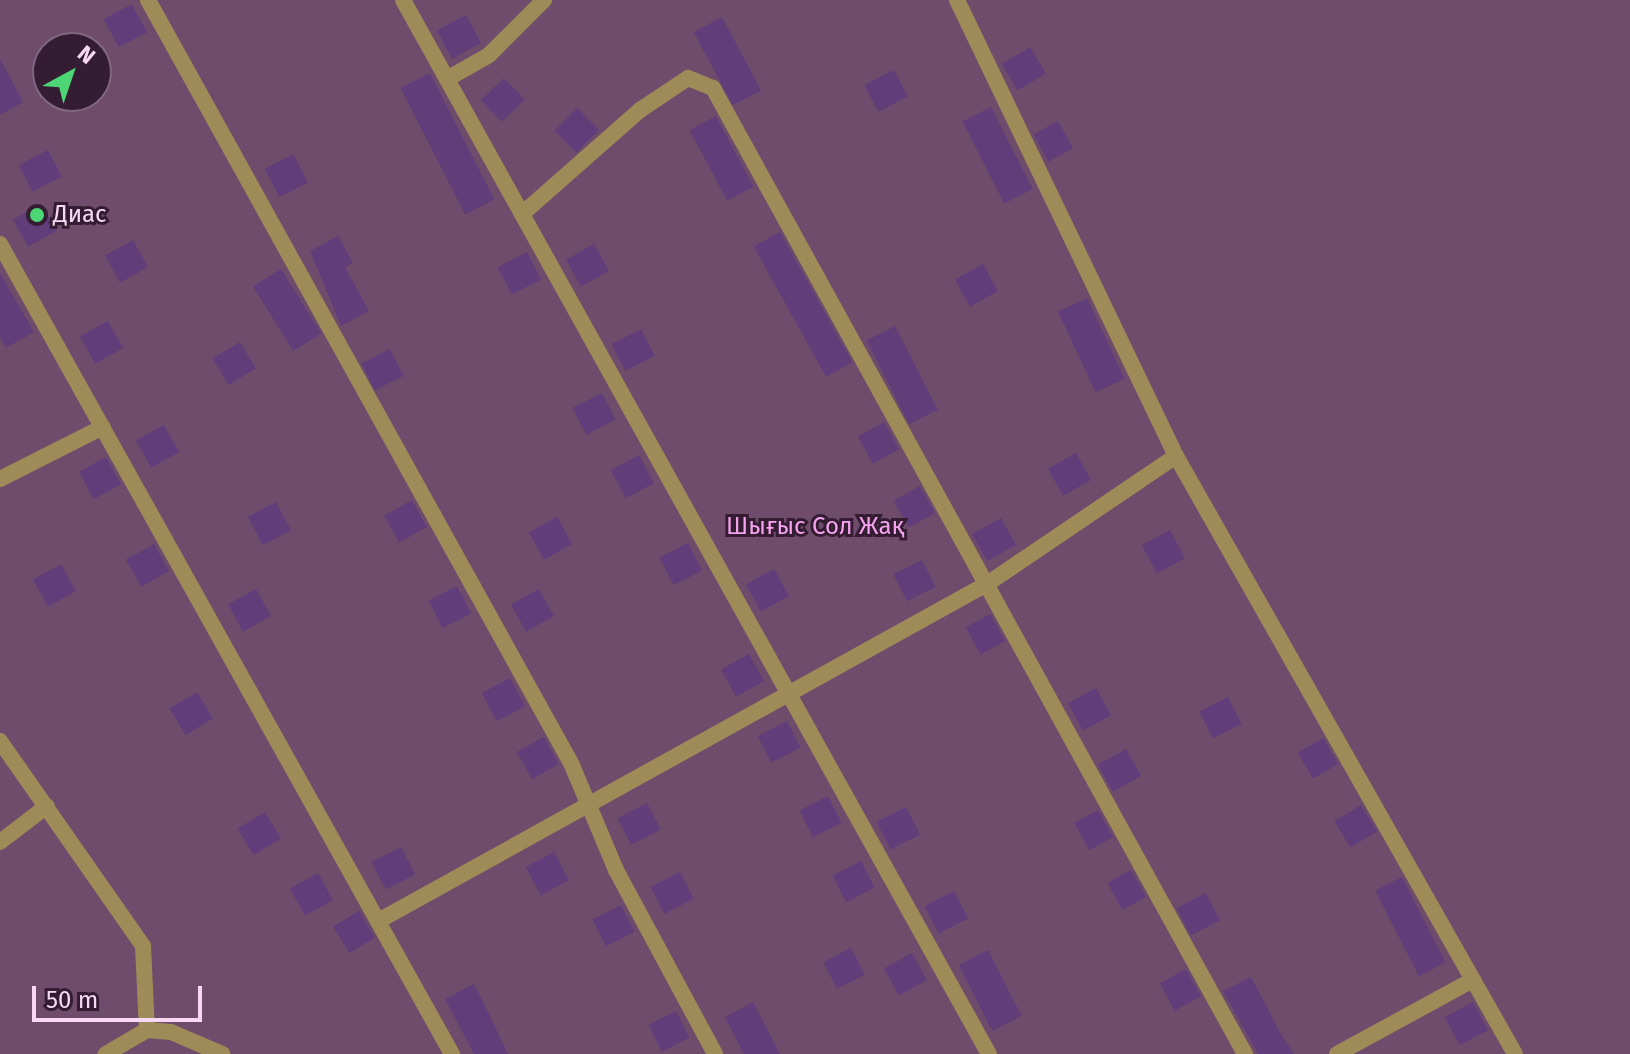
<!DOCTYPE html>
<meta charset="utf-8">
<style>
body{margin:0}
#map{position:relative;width:1630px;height:1054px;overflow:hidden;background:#5c2858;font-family:"Fira Sans",sans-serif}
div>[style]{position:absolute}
.green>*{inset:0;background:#6f4c6b}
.building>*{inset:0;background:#613e7a;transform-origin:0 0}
.minor>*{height:16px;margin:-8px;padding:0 8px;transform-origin:8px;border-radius:8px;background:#9f8b57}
.dots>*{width:22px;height:22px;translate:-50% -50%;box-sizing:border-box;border:4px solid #341c32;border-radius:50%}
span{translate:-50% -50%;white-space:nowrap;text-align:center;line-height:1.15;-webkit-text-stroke:6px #341c32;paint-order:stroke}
.poi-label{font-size:24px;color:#f8d8f4}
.left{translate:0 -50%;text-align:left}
.park-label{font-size:24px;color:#f5a3ee}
.north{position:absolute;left:32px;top:32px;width:80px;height:80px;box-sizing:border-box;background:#341c32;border:2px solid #826780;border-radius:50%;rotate:40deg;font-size:22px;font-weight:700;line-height:32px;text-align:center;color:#f8d8f4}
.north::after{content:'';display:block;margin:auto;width:28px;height:36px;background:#4dd676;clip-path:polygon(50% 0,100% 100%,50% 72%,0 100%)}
.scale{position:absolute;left:32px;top:986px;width:170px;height:36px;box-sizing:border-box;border:4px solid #f8d8f4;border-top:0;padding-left:10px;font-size:24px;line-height:28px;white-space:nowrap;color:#f8d8f4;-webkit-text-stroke:6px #341c32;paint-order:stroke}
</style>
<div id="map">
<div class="green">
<i style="clip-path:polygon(evenodd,0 0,1630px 0,1630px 1054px,0 1054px,0 0,48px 48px,96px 48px,96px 96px,48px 96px,48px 48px)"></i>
</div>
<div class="building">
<i style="left:132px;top:4px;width:32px;height:32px;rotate:62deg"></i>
<i style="left:466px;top:15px;width:32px;height:33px;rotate:62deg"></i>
<i style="left:722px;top:17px;width:83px;height:32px;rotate:62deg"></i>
<i style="left:1030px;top:47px;width:31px;height:33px;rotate:59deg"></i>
<i style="clip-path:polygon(0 59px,23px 102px,0 115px)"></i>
<i style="left:894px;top:70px;width:30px;height:33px;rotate:63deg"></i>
<i style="left:430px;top:73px;width:142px;height:33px;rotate:63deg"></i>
<i style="left:504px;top:78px;width:30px;height:32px;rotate:46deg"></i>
<i style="left:991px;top:107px;width:92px;height:32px;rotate:63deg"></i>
<i style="left:577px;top:108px;width:31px;height:32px;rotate:45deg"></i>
<i style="left:716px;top:116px;width:80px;height:30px;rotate:62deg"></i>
<i style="left:1058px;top:121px;width:31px;height:28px;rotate:61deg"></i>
<i style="left:48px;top:150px;width:30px;height:33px;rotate:63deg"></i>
<i style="left:293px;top:154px;width:32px;height:32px;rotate:62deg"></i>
<i style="left:41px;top:204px;width:31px;height:32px;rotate:61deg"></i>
<i style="left:780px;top:232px;width:149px;height:30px;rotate:61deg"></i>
<i style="clip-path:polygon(338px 236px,353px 263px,345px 267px,369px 311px,341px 326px,310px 251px)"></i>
<i style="left:133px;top:240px;width:31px;height:32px;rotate:61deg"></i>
<i style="left:594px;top:244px;width:31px;height:32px;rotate:61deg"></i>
<i style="left:527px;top:252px;width:31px;height:33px;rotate:63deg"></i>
<i style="left:983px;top:264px;width:31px;height:32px;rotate:61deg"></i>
<i style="left:281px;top:269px;width:76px;height:33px;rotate:58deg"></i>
<i style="clip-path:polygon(0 273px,34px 332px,6px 348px,0 337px)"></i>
<i style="left:1087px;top:298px;width:89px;height:32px;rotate:65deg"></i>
<i style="left:108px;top:321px;width:31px;height:32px;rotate:61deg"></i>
<i style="left:895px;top:326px;width:94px;height:32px;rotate:63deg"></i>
<i style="left:641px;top:329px;width:30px;height:33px;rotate:63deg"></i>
<i style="left:240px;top:342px;width:31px;height:32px;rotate:59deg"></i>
<i style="left:390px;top:349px;width:30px;height:32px;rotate:63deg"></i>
<i style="left:602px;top:393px;width:30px;height:33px;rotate:63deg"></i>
<i style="left:884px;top:422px;width:31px;height:30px;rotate:61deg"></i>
<i style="left:164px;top:425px;width:31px;height:32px;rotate:61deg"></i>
<i style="left:1076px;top:453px;width:31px;height:32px;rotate:61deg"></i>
<i style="left:639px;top:455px;width:32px;height:32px;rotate:62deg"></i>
<i style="left:106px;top:457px;width:31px;height:31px;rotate:61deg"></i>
<i style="left:920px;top:486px;width:31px;height:30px;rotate:61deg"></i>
<i style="left:412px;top:500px;width:31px;height:32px;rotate:61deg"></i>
<i style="left:276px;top:502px;width:32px;height:32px;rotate:62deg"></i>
<i style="left:557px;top:517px;width:31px;height:32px;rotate:61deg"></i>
<i style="left:1001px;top:518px;width:31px;height:33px;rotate:61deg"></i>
<i style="left:1170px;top:530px;width:32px;height:32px;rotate:62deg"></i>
<i style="left:688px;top:543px;width:31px;height:32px;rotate:63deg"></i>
<i style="left:154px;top:544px;width:31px;height:32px;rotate:61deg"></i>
<i style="left:922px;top:560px;width:30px;height:32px;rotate:63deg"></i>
<i style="left:61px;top:564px;width:31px;height:32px;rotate:61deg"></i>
<i style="left:774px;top:569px;width:31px;height:32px;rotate:61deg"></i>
<i style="left:457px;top:586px;width:31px;height:32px;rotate:63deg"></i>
<i style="left:256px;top:589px;width:31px;height:32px;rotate:61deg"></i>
<i style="left:539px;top:589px;width:31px;height:32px;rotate:61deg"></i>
<i style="left:990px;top:614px;width:31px;height:28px;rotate:61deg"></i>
<i style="left:749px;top:654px;width:31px;height:32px;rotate:61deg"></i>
<i style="left:510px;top:678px;width:32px;height:32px;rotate:62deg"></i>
<i style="left:1096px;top:688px;width:31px;height:32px;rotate:61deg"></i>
<i style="left:197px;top:692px;width:31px;height:32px;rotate:59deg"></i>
<i style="left:1228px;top:697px;width:30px;height:32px;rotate:63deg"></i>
<i style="left:787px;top:721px;width:30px;height:33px;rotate:63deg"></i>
<i style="left:544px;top:737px;width:31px;height:31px;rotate:61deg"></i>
<i style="left:1323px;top:738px;width:30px;height:29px;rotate:60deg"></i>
<i style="left:1126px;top:749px;width:31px;height:32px;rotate:61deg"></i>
<i style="left:828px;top:796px;width:30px;height:32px;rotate:63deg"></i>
<i style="left:647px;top:803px;width:30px;height:33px;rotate:63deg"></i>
<i style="left:1361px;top:805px;width:31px;height:31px;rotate:59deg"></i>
<i style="left:906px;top:807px;width:31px;height:33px;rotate:63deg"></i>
<i style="left:1098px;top:810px;width:31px;height:27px;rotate:61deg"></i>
<i style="left:265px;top:812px;width:31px;height:32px;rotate:59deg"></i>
<i style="left:401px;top:847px;width:31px;height:33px;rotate:63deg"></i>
<i style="left:554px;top:852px;width:32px;height:32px;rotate:62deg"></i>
<i style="left:861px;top:861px;width:30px;height:32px;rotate:63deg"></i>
<i style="left:1131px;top:870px;width:31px;height:27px;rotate:61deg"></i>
<i style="left:680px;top:872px;width:30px;height:33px;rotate:63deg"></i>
<i style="left:318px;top:873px;width:31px;height:32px;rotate:61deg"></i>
<i style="left:1402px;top:877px;width:96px;height:30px;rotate:63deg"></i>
<i style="left:954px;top:891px;width:31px;height:33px;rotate:63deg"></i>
<i style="left:1206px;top:893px;width:31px;height:33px;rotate:63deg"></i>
<i style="left:621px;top:905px;width:30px;height:32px;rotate:63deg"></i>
<i style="left:359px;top:911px;width:31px;height:30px;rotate:59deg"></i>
<i style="left:851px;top:948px;width:30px;height:31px;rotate:63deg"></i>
<i style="left:988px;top:950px;width:74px;height:33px;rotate:63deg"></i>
<i style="left:912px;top:953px;width:31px;height:32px;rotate:61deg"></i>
<i style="left:1186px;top:969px;width:31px;height:30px;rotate:61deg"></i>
<i style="clip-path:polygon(1251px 977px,1281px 1034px,1294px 1054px,1258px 1054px,1223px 991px)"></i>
<i style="clip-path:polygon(474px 984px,488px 1012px,508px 1054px,474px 1054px,445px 999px)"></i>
<i style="clip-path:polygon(753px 1002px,780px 1054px,744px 1054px,725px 1017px)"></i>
<i style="left:1473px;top:1002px;width:32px;height:32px;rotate:62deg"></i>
<i style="left:676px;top:1011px;width:30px;height:31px;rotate:63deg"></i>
</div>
<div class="minor">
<i style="left:148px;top:0;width:872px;rotate:61deg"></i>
<i style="left:571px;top:763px;width:116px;rotate:67.2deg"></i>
<i style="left:616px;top:870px;width:209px;rotate:61.7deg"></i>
<i style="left:403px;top:0;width:1206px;rotate:60.93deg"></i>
<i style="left:957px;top:0;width:506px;rotate:64.35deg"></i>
<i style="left:1176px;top:456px;width:687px;rotate:60.45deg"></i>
<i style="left:447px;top:79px;width:48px;rotate:-29.7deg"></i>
<i style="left:489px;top:55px;width:78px;rotate:-45deg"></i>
<i style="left:522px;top:214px;width:157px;rotate:-41.4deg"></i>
<i style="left:640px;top:110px;width:58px;rotate:-33.7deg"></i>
<i style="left:688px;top:78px;width:27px;rotate:22deg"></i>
<i style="left:713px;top:88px;width:1103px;rotate:61.16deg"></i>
<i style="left:0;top:244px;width:928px;rotate:60.84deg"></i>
<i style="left:0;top:479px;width:115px;rotate:-26.8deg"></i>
<i style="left:0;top:741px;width:250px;rotate:55.1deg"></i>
<i style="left:143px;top:946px;width:84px;rotate:87.3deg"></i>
<i style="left:147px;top:1030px;width:48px;rotate:149.7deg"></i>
<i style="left:0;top:842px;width:59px;rotate:-37.5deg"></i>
<i style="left:380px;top:920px;width:694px;rotate:-28.97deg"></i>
<i style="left:987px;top:584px;width:228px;rotate:-34.1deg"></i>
<i style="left:147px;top:1030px;width:24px;rotate:5deg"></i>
<i style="left:171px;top:1032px;width:56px;rotate:23.3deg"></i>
<i style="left:1337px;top:1054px;width:155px;rotate:-28.6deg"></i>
</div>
<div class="dots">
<i style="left:37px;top:215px;background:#4dd676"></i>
</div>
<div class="poi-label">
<span class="left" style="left:53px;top:215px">Диас</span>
</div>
<div class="park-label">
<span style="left:815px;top:527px">Шығыс Сол Жақ</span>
</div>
<div class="north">N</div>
<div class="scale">50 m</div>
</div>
